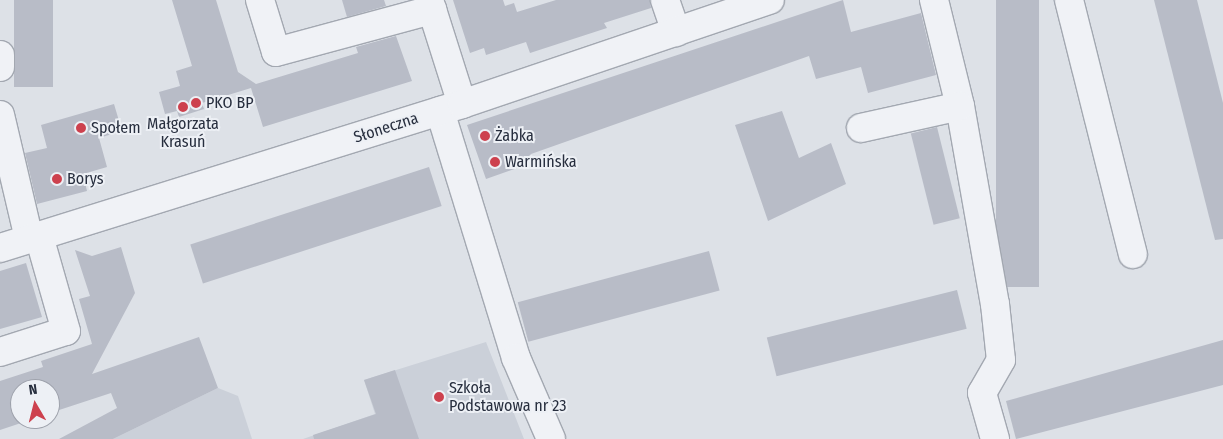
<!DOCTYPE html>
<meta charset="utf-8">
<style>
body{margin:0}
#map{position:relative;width:1223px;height:439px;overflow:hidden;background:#dde1e7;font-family:"Fira Sans Condensed",sans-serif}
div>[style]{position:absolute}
.built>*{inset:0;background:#cbd0d9}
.building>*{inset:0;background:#b8bcc7;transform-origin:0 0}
.roads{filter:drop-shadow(1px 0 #a3a8b1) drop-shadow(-1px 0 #a3a8b1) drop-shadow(0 1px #a3a8b1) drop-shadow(0 -1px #a3a8b1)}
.minor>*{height:28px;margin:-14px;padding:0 14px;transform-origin:14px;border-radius:14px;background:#f0f2f6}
.dots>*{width:14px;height:14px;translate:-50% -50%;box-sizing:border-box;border:2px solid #edf0f5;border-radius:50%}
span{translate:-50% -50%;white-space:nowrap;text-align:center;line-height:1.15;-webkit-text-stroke:4px #edf0f5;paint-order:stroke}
.poi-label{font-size:16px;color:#272e3e}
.left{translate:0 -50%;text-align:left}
.street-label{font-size:16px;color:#272e3e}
.north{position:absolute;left:10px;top:379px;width:50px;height:50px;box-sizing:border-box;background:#edf0f5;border:1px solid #9ea2ac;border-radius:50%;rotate:352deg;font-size:14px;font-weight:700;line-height:20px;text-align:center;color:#272e3e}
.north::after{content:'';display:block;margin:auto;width:18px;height:22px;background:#cd414e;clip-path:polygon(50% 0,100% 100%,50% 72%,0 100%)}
</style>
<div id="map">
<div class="built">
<i style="clip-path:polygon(486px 342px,524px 439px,303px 439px,375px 414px,364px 380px)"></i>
<i style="clip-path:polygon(218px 388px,238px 396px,252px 439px,113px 439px)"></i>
</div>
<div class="building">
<i style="left:14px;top:0;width:39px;height:87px"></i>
<i style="clip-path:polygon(172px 0,216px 0,238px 72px,256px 84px,358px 53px,356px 47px,396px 36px,412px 81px,263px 127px,251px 88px,202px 103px,204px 109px,179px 117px,177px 111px,165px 114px,159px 92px,180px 86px,176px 71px,192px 66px)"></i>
<i style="clip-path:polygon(342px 0,384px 0,386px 6px,347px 17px)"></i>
<i style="clip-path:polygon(453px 0,503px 0,505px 6px,514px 3px,517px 12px,556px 0,650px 0,651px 8px,604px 23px,607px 28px,530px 53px,526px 42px,486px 55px,484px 48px,470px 53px)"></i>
<i style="clip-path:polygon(843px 0,851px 32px,921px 13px,936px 75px,868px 93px,861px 67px,816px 79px,809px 56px,531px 154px,520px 167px,486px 179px,467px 125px)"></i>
<i style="left:996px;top:0;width:43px;height:287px"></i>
<i style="clip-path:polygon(1154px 0,1197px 0,1223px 103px,1223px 239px,1215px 240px)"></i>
<i style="clip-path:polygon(114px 104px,122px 131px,99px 138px,107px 167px,83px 174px,87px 191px,37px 204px,25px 153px,47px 148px,41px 125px)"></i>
<i style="clip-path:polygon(782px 111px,799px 158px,831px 143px,846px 184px,768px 221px,735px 125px)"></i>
<i style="left:937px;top:127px;width:94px;height:27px;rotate:76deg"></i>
<i style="left:429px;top:167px;width:41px;height:251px;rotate:72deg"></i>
<i style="clip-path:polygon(121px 247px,135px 293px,92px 374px,199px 337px,218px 388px,113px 439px,59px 439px,117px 408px,111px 393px,50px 413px,50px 389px,20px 389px,20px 419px,33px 419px,0 430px,0 381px,43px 367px,41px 361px,92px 344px,79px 299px,90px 296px,75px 250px,92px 256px)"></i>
<i style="left:709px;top:251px;width:41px;height:198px;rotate:75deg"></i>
<i style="clip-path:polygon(26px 263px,42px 317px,0 329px,0 271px)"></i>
<i style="left:957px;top:290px;width:40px;height:196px;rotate:76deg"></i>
<i style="clip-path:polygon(1223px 340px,1223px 385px,1016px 439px,1006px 401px)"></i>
<i style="clip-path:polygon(395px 370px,419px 439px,314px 439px,313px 435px,376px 414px,364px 380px)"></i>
</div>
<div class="roads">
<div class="minor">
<i style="left:260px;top:0;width:54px;rotate:72.9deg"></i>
<i style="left:276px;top:52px;width:162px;rotate:-15.1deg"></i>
<i style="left:429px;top:0;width:109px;rotate:72.4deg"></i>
<i style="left:665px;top:0;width:34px;rotate:71deg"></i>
<i style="left:934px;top:0;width:109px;rotate:76.2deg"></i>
<i style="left:960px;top:106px;width:201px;rotate:80deg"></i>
<i style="left:995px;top:304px;width:56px;rotate:83.9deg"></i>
<i style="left:1001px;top:360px;width:38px;rotate:120deg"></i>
<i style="left:982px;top:393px;width:48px;rotate:74.2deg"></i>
<i style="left:1069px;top:0;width:262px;rotate:75.9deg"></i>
<i style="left:0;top:55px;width:12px;rotate:90deg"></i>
<i style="left:440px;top:111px;width:258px;rotate:72.9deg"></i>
<i style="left:516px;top:358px;width:88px;rotate:66.6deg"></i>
<i style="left:0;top:115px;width:127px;rotate:76.8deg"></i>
<i style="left:861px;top:128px;width:101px;rotate:-12.5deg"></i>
<i style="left:0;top:248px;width:484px;rotate:-17.3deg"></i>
<i style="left:462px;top:104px;width:325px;rotate:-18.7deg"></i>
<i style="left:0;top:352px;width:69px;rotate:-17.7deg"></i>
<i style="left:66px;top:331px;width:99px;rotate:-105.9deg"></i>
</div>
</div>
<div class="dots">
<i style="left:196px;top:103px;background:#cd414e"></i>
<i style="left:183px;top:107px;background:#cd414e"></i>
<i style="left:81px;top:128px;background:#cd414e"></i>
<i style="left:485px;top:136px;background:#cd414e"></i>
<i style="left:495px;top:162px;background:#cd414e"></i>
<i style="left:57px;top:179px;background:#cd414e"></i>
<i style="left:439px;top:397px;background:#cd414e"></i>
</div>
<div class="poi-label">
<span class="left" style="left:206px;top:103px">PKO BP</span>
<span style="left:183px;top:133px">Małgorzata<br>Krasuń</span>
<span class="left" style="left:91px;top:128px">Społem</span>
<span class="left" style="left:495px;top:136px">Żabka</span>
<span class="left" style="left:505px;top:162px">Warmińska</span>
<span class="left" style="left:67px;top:179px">Borys</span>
<span class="left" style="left:449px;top:397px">Szkoła<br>Podstawowa nr 23</span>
</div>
<div class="street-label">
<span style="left:386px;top:128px;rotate:-18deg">Słoneczna</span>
</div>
<div class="north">N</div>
</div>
